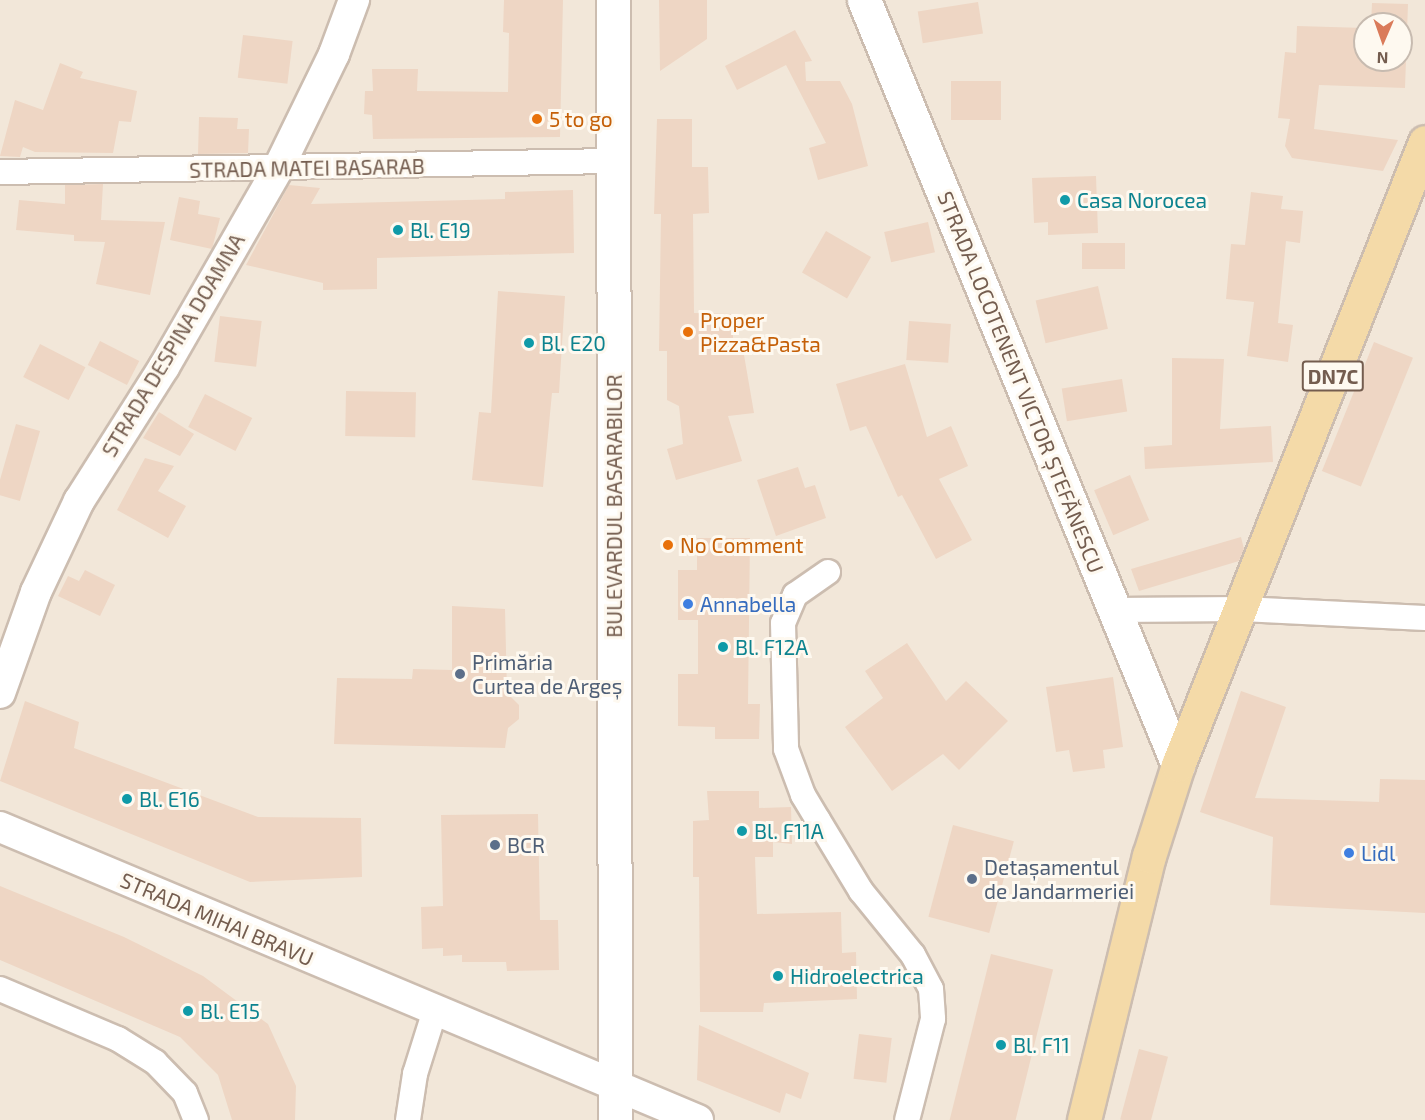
<!DOCTYPE html>
<meta charset="utf-8">
<style>
body{margin:0}
#map{position:relative;width:1425px;height:1120px;overflow:hidden;background:#fbf5ea;font-family:"Exo 2",sans-serif}
div>[style]{position:absolute}
.residential>*{inset:0;background:#f2e7d9}
.building>*{inset:0;background:#eed6c4;transform-origin:0 0}
.roads{filter:drop-shadow(2px 0 #ccbdb0) drop-shadow(-2px 0 #ccbdb0) drop-shadow(0 2px #ccbdb0) drop-shadow(0 -2px #ccbdb0)}
.minor>*{height:24px;margin:-12px;padding:0 12px;transform-origin:12px;border-radius:12px;background:#fff}
.tertiary>*{height:30px;margin:-15px;padding:0 15px;transform-origin:15px;border-radius:15px;background:#fff}
.secondary>*{height:33px;margin:-16.5px;padding:0 16.5px;transform-origin:16.5px;border-radius:16.5px;background:#fff}
.primary>*{height:33px;margin:-16.5px;padding:0 16.5px;transform-origin:16.5px;border-radius:16.5px;background:#f4daa8}
.dots>*{width:16px;height:16px;translate:-50% -50%;box-sizing:border-box;border:3px solid #fef9f0;border-radius:50%}
span{translate:-50% -50%;white-space:nowrap;text-align:center;line-height:1.15;-webkit-text-stroke:6px #fef9f0;paint-order:stroke}
.shield-label span{padding:2px 4px;background:#fef9f0;border:2px solid;border-radius:4px;-webkit-text-stroke-width:0}
.shield-label{font-size:20px;color:#745d4f;font-weight:700}
.food-label{font-size:21px;color:#c56008}
.left{translate:0 -50%;text-align:left}
.street-label{font-size:21px;color:#745d4f}
.culture-label{font-size:21px;color:#0d838f}
.shop-label{font-size:21px;color:#366cbe}
.service-label{font-size:21px;color:#4e5e75}
.north{position:absolute;left:1353px;top:12px;width:60px;height:60px;box-sizing:border-box;background:#fef9f0;border:2px solid #c7bbb0;border-radius:50%;rotate:182deg;font-size:16px;font-weight:700;line-height:24px;text-align:center;color:#745d4f}
.north::after{content:'';display:block;margin:auto;width:21px;height:27px;background:#da7b5a;clip-path:polygon(50% 0,100% 100%,50% 72%,0 100%)}
</style>
<div id="map">
<div class="residential">
<i style="clip-path:polygon(evenodd,0 0,1425px 0,1425px 1120px,0 1120px,0 0,1365px 24px,1401px 24px,1401px 60px,1365px 60px,1365px 24px)"></i>
</div>
<div class="building">
<i style="clip-path:polygon(504px 0,563px 0,560px 137px,373px 139px,372px 115px,364px 114px,365px 91px,373px 91px,372px 69px,418px 69px,417px 91px,508px 92px,509px 33px,503px 32px)"></i>
<i style="clip-path:polygon(659px 0,707px 0,707px 39px,660px 71px)"></i>
<i style="left:978px;top:2px;width:32px;height:61px;rotate:81deg"></i>
<i style="clip-path:polygon(1372px 3px,1408px 4px,1405px 88px,1319px 85px,1314px 129px,1398px 140px,1383px 171px,1292px 158px,1285px 146px,1290px 119px,1278px 118px,1285px 52px,1296px 53px,1297px 26px,1365px 28px,1365px 60px,1401px 60px,1401px 24px,1371px 24px)"></i>
<i style="clip-path:polygon(795px 30px,812px 61px,805px 62px,806px 81px,840px 81px,852px 104px,868px 166px,818px 180px,809px 148px,826px 143px,786px 65px,737px 90px,725px 66px)"></i>
<i style="left:243px;top:35px;width:50px;height:43px;rotate:7deg"></i>
<i style="clip-path:polygon(60px 63px,83px 72px,80px 78px,137px 91px,131px 122px,119px 121px,113px 153px,35px 152px,23px 147px,20px 157px,0 156px,15px 100px,43px 110px)"></i>
<i style="left:951px;top:81px;width:50px;height:39px"></i>
<i style="clip-path:polygon(199px 117px,238px 118px,237px 129px,249px 129px,248px 153px,198px 154px)"></i>
<i style="clip-path:polygon(657px 119px,692px 119px,692px 167px,708px 167px,709px 213px,693px 214px,694px 313px,733px 314px,733px 355px,744px 355px,754px 413px,728px 416px,742px 461px,676px 480px,667px 449px,683px 444px,679px 406px,667px 400px,667px 351px,659px 351px,661px 214px,654px 214px)"></i>
<i style="clip-path:polygon(1096px 176px,1098px 233px,1048px 235px,1048px 222px,1034px 223px,1032px 178px)"></i>
<i style="clip-path:polygon(103px 184px,101px 220px,165px 222px,150px 295px,96px 284px,105px 242px,74px 241px,74px 235px,16px 230px,19px 200px,65px 204px,65px 185px)"></i>
<i style="clip-path:polygon(289px 185px,320px 188px,311px 204px,505px 199px,505px 192px,573px 190px,574px 253px,377px 258px,377px 289px,323px 290px,323px 283px,246px 265px)"></i>
<i style="clip-path:polygon(1251px 192px,1283px 196px,1281px 209px,1303px 211px,1300px 243px,1286px 241px,1278px 323px,1293px 325px,1288px 362px,1247px 356px,1254px 302px,1226px 299px,1231px 244px,1245px 245px)"></i>
<i style="clip-path:polygon(179px 197px,200px 201px,198px 214px,220px 218px,212px 249px,170px 240px)"></i>
<i style="left:928px;top:222px;width:31px;height:45px;rotate:77deg"></i>
<i style="left:826px;top:231px;width:52px;height:48px;rotate:30deg"></i>
<i style="left:1125px;top:243px;width:26px;height:43px;rotate:90deg"></i>
<i style="left:1098px;top:286px;width:44px;height:64px;rotate:77deg"></i>
<i style="clip-path:polygon(498px 291px,565px 296px,559px 393px,552px 393px,543px 487px,472px 480px,479px 412px,491px 413px)"></i>
<i style="left:220px;top:316px;width:42px;height:46px;rotate:7deg"></i>
<i style="left:909px;top:321px;width:42px;height:39px;rotate:4deg"></i>
<i style="left:100px;top:341px;width:44px;height:27px;rotate:27deg"></i>
<i style="left:1374px;top:342px;width:42px;height:139px;rotate:22deg"></i>
<i style="left:40px;top:344px;width:51px;height:37px;rotate:27deg"></i>
<i style="clip-path:polygon(1172px 358px,1224px 359px,1220px 429px,1271px 426px,1273px 462px,1145px 469px,1144px 447px,1172px 445px)"></i>
<i style="clip-path:polygon(905px 364px,927px 437px,951px 426px,968px 466px,939px 479px,972px 540px,936px 559px,902px 495px,898px 497px,866px 426px,850px 431px,836px 384px)"></i>
<i style="left:1122px;top:379px;width:33px;height:61px;rotate:81deg"></i>
<i style="left:346px;top:391px;width:70px;height:45px;rotate:1deg"></i>
<i style="left:205px;top:394px;width:53px;height:37px;rotate:27deg"></i>
<i style="clip-path:polygon(159px 412px,194px 434px,180px 456px,143px 438px)"></i>
<i style="left:16px;top:424px;width:25px;height:73px;rotate:16deg"></i>
<i style="clip-path:polygon(145px 458px,174px 466px,158px 491px,186px 506px,168px 538px,117px 510px)"></i>
<i style="clip-path:polygon(798px 467px,805px 488px,815px 485px,826px 518px,776px 536px,757px 480px)"></i>
<i style="left:1130px;top:475px;width:49px;height:39px;rotate:67deg"></i>
<i style="clip-path:polygon(1241px 537px,1244px 549px,1239px 561px,1139px 591px,1131px 569px)"></i>
<i style="clip-path:polygon(697px 538px,750px 538px,748px 704px,760px 704px,759px 739px,715px 739px,715px 727px,678px 726px,678px 674px,698px 674px,698px 620px,678px 620px,678px 570px,697px 570px)"></i>
<i style="clip-path:polygon(85px 570px,115px 585px,100px 616px,58px 596px,68px 576px,79px 581px)"></i>
<i style="clip-path:polygon(452px 606px,505px 609px,507px 693px,519px 705px,519px 719px,508px 728px,505px 748px,334px 744px,337px 678px,412px 679px,413px 669px,452px 670px)"></i>
<i style="clip-path:polygon(907px 643px,946px 701px,966px 681px,1008px 721px,959px 770px,943px 754px,892px 791px,845px 727px,883px 698px,865px 671px)"></i>
<i style="clip-path:polygon(1113px 677px,1123px 747px,1103px 750px,1105px 768px,1073px 772px,1069px 750px,1056px 752px,1046px 687px)"></i>
<i style="clip-path:polygon(1241px 691px,1286px 707px,1255px 798px,1379px 802px,1380px 779px,1425px 780px,1425px 913px,1270px 905px,1273px 837px,1200px 812px)"></i>
<i style="clip-path:polygon(25px 701px,79px 722px,74px 748px,258px 817px,361px 818px,362px 877px,250px 882px,0 781px)"></i>
<i style="clip-path:polygon(707px 791px,759px 791px,759px 808px,791px 807px,792px 844px,773px 842px,773px 857px,755px 857px,757px 914px,841px 912px,842px 953px,856px 952px,857px 999px,764px 1003px,763px 1012px,700px 1012px,699px 877px,693px 877px,693px 821px,709px 820px)"></i>
<i style="clip-path:polygon(538px 814px,540px 920px,558px 920px,559px 970px,507px 971px,506px 962px,462px 962px,462px 955px,443px 956px,443px 948px,422px 949px,421px 907px,443px 906px,441px 815px)"></i>
<i style="left:953px;top:825px;width:63px;height:95px;rotate:15deg"></i>
<i style="clip-path:polygon(0 886px,124px 937px,203px 976px,268px 1024px,296px 1086px,295px 1120px,232px 1120px,218px 1075px,180px 1037px,0 960px)"></i>
<i style="left:991px;top:954px;width:64px;height:171px;rotate:14deg"></i>
<i style="clip-path:polygon(699px 1025px,809px 1073px,801px 1099px,786px 1093px,780px 1113px,697px 1080px)"></i>
<i style="left:859px;top:1034px;width:33px;height:45px;rotate:7deg"></i>
<i style="left:1139px;top:1049px;width:30px;height:73px;rotate:15deg"></i>
</div>
<div class="roads">
<div class="minor">
<i style="left:0;top:172px;width:613px;rotate:-1.03deg"></i>
<i style="left:828px;top:572px;width:40px;rotate:145.1deg"></i>
<i style="left:795px;top:595px;width:30px;rotate:113deg"></i>
<i style="left:783px;top:623px;width:126px;rotate:88.6deg"></i>
<i style="left:786px;top:749px;width:49px;rotate:69.7deg"></i>
<i style="left:803px;top:795px;width:29px;rotate:59deg"></i>
<i style="left:818px;top:820px;width:83px;rotate:58.8deg"></i>
<i style="left:861px;top:891px;width:82px;rotate:50.9deg"></i>
<i style="left:913px;top:955px;width:38px;rotate:62deg"></i>
<i style="left:931px;top:989px;width:30px;rotate:86deg"></i>
<i style="left:933px;top:1019px;width:104px;rotate:104.4deg"></i>
<i style="left:1115px;top:610px;width:127px;rotate:-0.5deg"></i>
<i style="left:1242px;top:609px;width:183px;rotate:2.8deg"></i>
<i style="left:0;top:989px;width:128px;rotate:23deg"></i>
<i style="left:118px;top:1039px;width:44px;rotate:31.9deg"></i>
<i style="left:155px;top:1062px;width:43px;rotate:45.9deg"></i>
<i style="left:185px;top:1093px;width:29px;rotate:68deg"></i>
<i style="left:408px;top:1120px;width:47px;rotate:-81.3deg"></i>
<i style="left:415px;top:1074px;width:67px;rotate:-72.6deg"></i>
</div>
<div class="tertiary">
<i style="left:0;top:693px;width:107px;rotate:-70.4deg"></i>
<i style="left:36px;top:592px;width:101px;rotate:-64.7deg"></i>
<i style="left:79px;top:501px;width:159px;rotate:-57.6deg"></i>
<i style="left:164px;top:367px;width:228px;rotate:-60.1deg"></i>
<i style="left:278px;top:169px;width:128px;rotate:-64deg"></i>
<i style="left:334px;top:54px;width:58px;rotate:-69.7deg"></i>
<i style="left:0;top:827px;width:757px;rotate:22.77deg"></i>
</div>
<div class="secondary">
<i style="left:613px;top:0;width:1120px;rotate:89.9deg"></i>
<i style="left:864px;top:0;width:827px;rotate:67.68deg"></i>
</div>
<div class="primary">
<i style="left:1084px;top:1120px;width:272px;rotate:-76.2deg"></i>
<i style="left:1149px;top:856px;width:96px;rotate:-72.3deg"></i>
<i style="left:1178px;top:765px;width:670px;rotate:-68.37deg"></i>
</div>
</div>
<div class="dots">
<i style="left:537px;top:119px;background:#e8710a"></i>
<i style="left:1065px;top:200px;background:#0f9aa8"></i>
<i style="left:398px;top:230px;background:#0f9aa8"></i>
<i style="left:688px;top:332px;background:#e8710a"></i>
<i style="left:529px;top:343px;background:#0f9aa8"></i>
<i style="left:668px;top:545px;background:#e8710a"></i>
<i style="left:688px;top:604px;background:#3f7fe0"></i>
<i style="left:723px;top:647px;background:#0f9aa8"></i>
<i style="left:460px;top:674px;background:#5c6f8a"></i>
<i style="left:127px;top:799px;background:#0f9aa8"></i>
<i style="left:742px;top:831px;background:#0f9aa8"></i>
<i style="left:495px;top:845px;background:#5c6f8a"></i>
<i style="left:1349px;top:853px;background:#3f7fe0"></i>
<i style="left:972px;top:879px;background:#5c6f8a"></i>
<i style="left:778px;top:976px;background:#0f9aa8"></i>
<i style="left:188px;top:1011px;background:#0f9aa8"></i>
<i style="left:1001px;top:1045px;background:#0f9aa8"></i>
</div>
<div class="shield-label">
<span style="left:1333px;top:376px">DN7C</span>
</div>
<div class="food-label">
<span class="left" style="left:549px;top:119px">5 to go</span>
<span class="left" style="left:700px;top:332px">Proper<br>Pizza&amp;Pasta</span>
<span class="left" style="left:680px;top:545px">No Comment</span>
</div>
<div class="street-label">
<span style="left:307px;top:168px;rotate:-1deg">STRADA MATEI BASARAB</span>
<span style="left:173px;top:345px;rotate:-59deg">STRADA DESPINA DOAMNA</span>
<span style="left:1021px;top:382px;rotate:68deg">STRADA LOCOTENENT VICTOR ȘTEFĂNESCU</span>
<span style="left:614px;top:506px;rotate:-90deg">BULEVARDUL BASARABILOR</span>
<span style="left:217px;top:919px;rotate:23deg">STRADA MIHAI BRAVU</span>
</div>
<div class="culture-label">
<span class="left" style="left:1077px;top:200px">Casa Norocea</span>
<span class="left" style="left:410px;top:230px">Bl. E19</span>
<span class="left" style="left:541px;top:343px">Bl. E20</span>
<span class="left" style="left:735px;top:647px">Bl. F12A</span>
<span class="left" style="left:139px;top:799px">Bl. E16</span>
<span class="left" style="left:754px;top:831px">Bl. F11A</span>
<span class="left" style="left:790px;top:976px">Hidroelectrica</span>
<span class="left" style="left:200px;top:1011px">Bl. E15</span>
<span class="left" style="left:1013px;top:1045px">Bl. F11</span>
</div>
<div class="shop-label">
<span class="left" style="left:700px;top:604px">Annabella</span>
<span class="left" style="left:1361px;top:853px">Lidl</span>
</div>
<div class="service-label">
<span class="left" style="left:472px;top:674px">Primăria<br>Curtea de Argeș</span>
<span class="left" style="left:507px;top:845px">BCR</span>
<span class="left" style="left:984px;top:879px">Detașamentul<br>de Jandarmeriei</span>
</div>
<div class="north">N</div>
</div>
